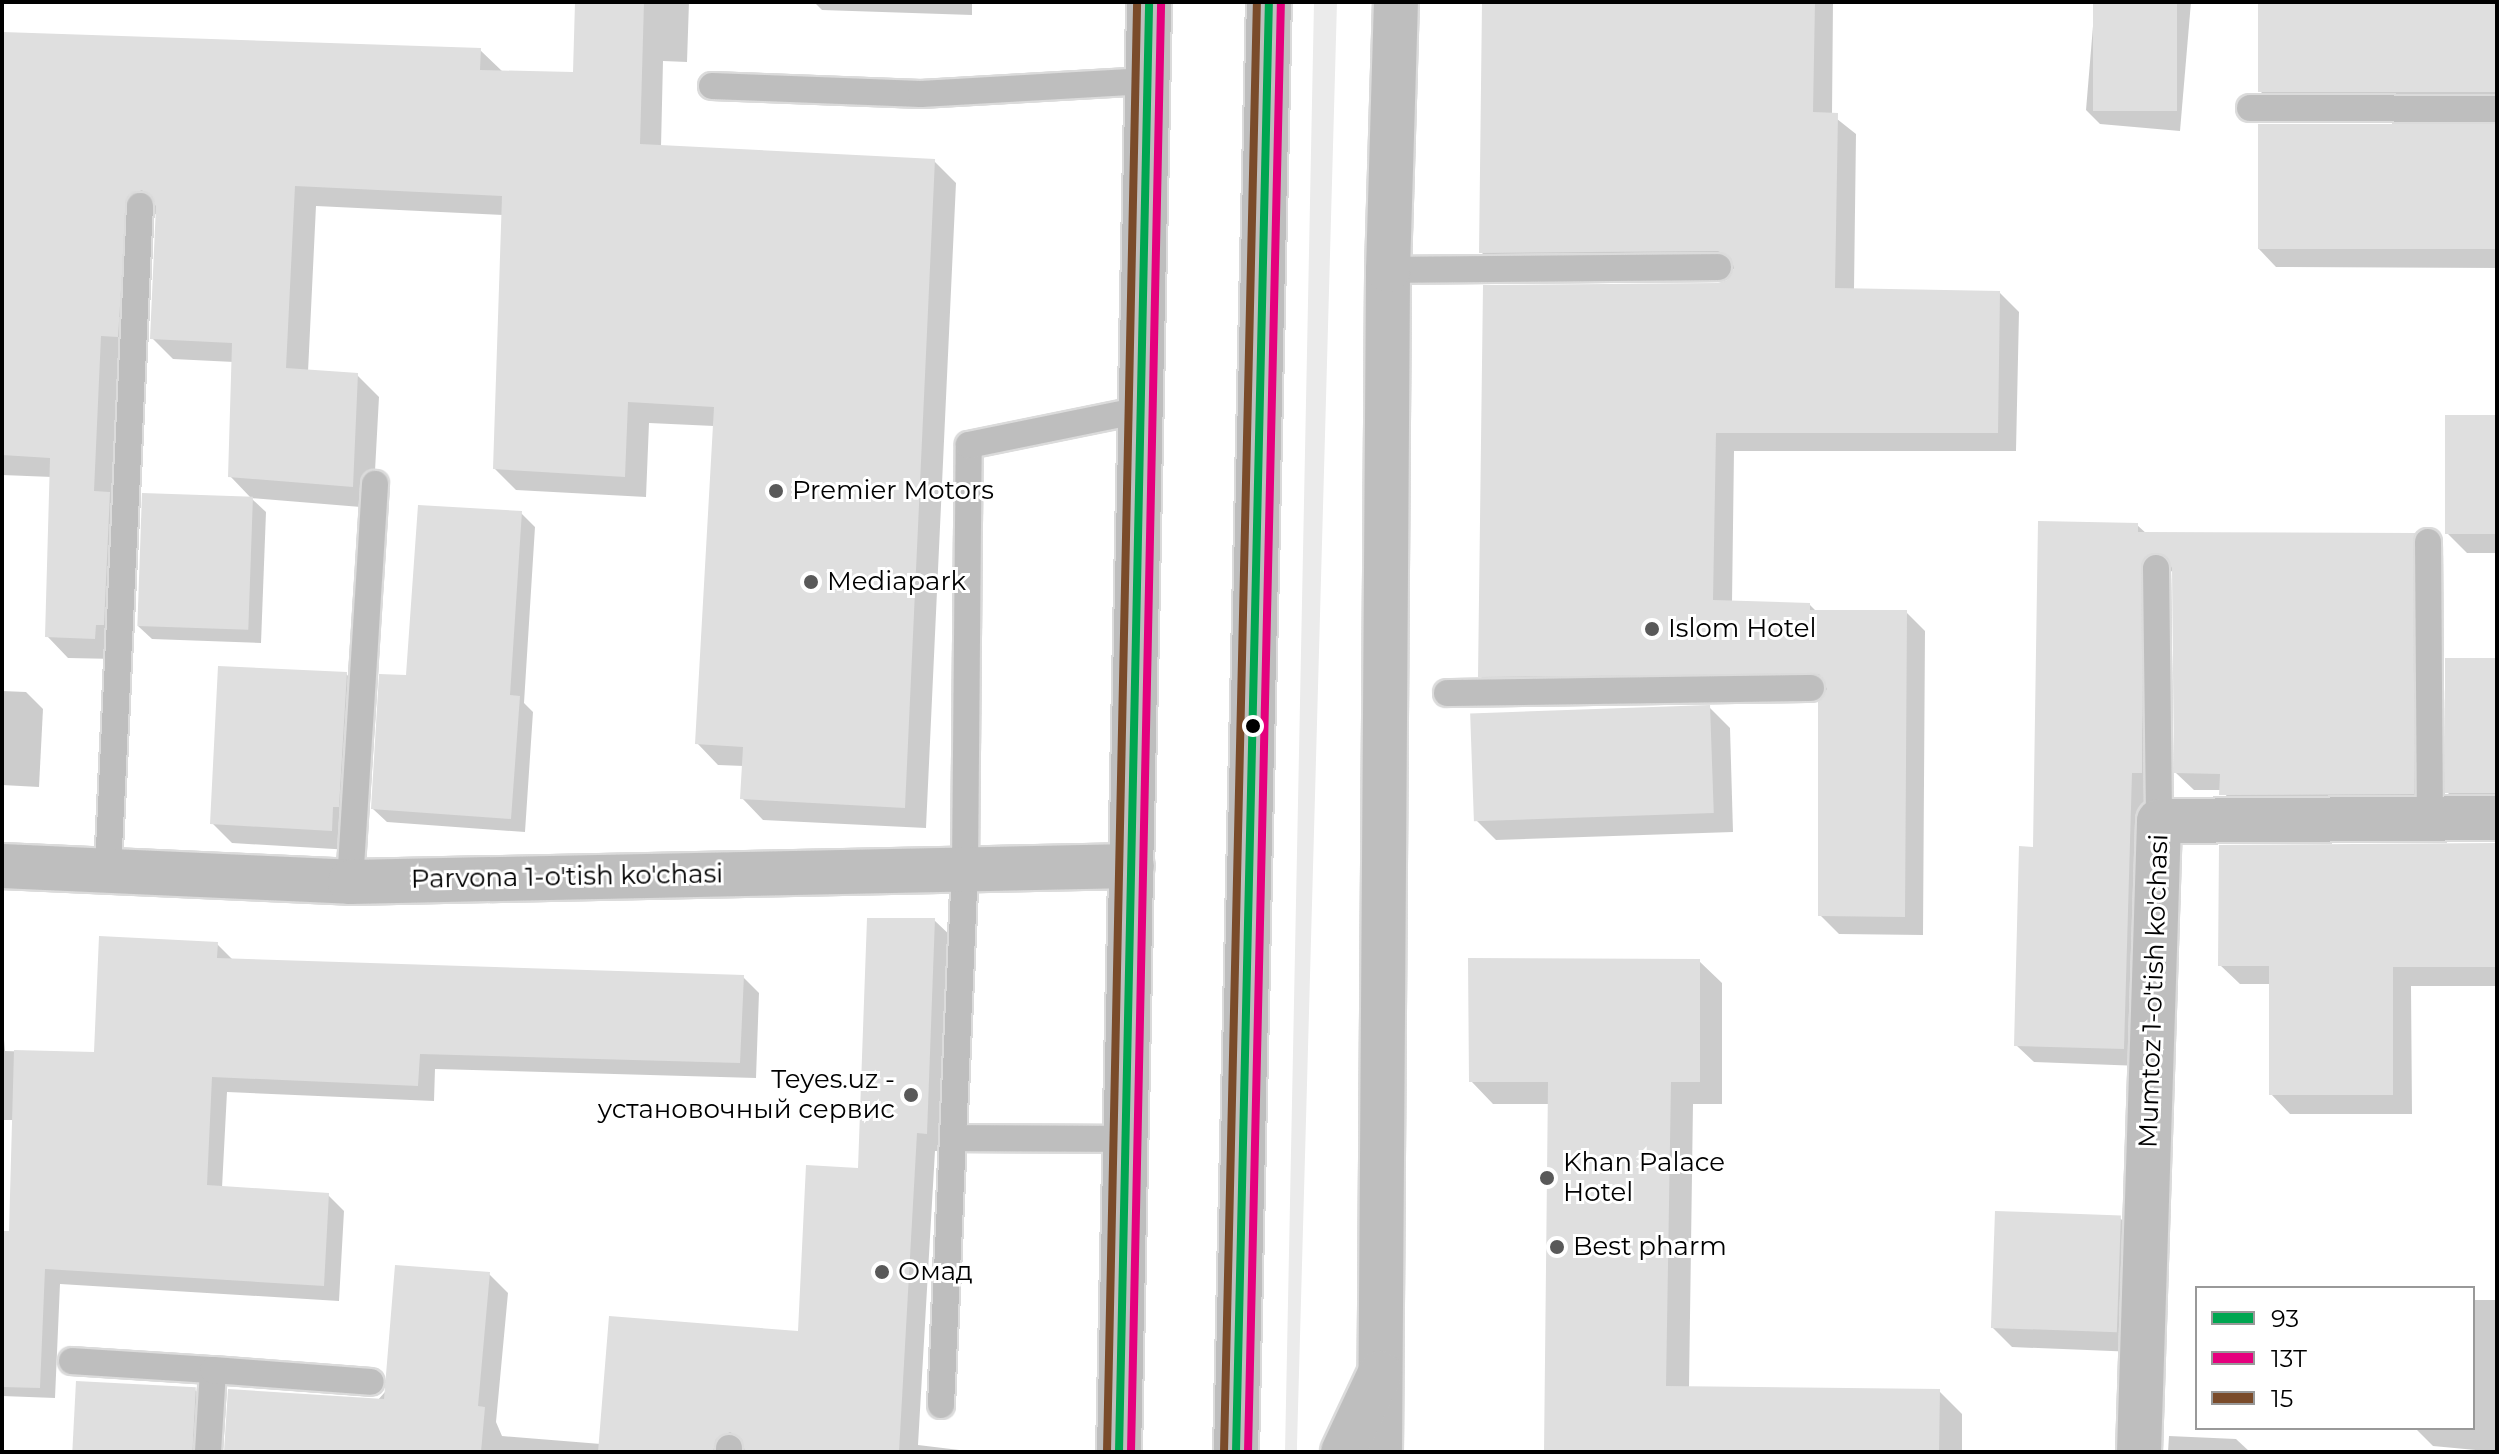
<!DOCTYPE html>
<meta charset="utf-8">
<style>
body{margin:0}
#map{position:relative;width:2499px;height:1454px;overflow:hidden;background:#fff;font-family:Montserrat,sans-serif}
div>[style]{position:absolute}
.green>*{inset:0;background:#ebebeb}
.shadow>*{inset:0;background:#0003}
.building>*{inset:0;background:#dfdfdf;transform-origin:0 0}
.roads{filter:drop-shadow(2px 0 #dbdbdb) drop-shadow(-2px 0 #dbdbdb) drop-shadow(0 2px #dbdbdb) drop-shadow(0 -2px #dbdbdb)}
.service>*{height:26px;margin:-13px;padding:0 13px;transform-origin:13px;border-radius:13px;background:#bebebe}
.minor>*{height:44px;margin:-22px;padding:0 22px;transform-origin:22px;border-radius:22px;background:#bebebe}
.tertiary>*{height:44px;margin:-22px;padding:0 22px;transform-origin:22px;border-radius:22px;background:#bebebe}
.primary>*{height:44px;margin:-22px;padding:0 22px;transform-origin:22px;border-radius:22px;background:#bebebe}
.bus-1>*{height:8px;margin:-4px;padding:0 4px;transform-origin:4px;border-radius:4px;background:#00a651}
.bus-2>*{height:8px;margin:-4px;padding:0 4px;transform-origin:4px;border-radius:4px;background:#e5007d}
.bus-3>*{height:8px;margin:-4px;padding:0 4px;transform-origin:4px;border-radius:4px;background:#7a4b2a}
.dots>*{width:22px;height:22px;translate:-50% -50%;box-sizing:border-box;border:4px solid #fff;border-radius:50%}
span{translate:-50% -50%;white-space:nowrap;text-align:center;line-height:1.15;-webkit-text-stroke:6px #fff;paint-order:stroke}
.poi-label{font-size:26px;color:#000}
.left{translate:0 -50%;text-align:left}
.right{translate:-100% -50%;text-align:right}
.street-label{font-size:26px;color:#000}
.frame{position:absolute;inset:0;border:4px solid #000;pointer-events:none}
.legend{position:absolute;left:2195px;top:1286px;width:280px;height:144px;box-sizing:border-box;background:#fff;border:2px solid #999;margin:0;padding:10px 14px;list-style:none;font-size:24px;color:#000}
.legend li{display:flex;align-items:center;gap:16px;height:40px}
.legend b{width:40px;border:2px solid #999}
</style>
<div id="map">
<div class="green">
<i style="clip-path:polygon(1314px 2px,1337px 2px,1297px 1445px,1297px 1452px,1285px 1452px)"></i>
</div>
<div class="shadow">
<i style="clip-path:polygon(577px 2px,689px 2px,687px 62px,663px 61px,661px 147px,934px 161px,956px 183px,926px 828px,763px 820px,742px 798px,744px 766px,718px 765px,697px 743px,714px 426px,649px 423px,646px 497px,516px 490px,495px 469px,503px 215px,316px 206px,308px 372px,357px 375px,379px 397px,373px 508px,251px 498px,230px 476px,234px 362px,173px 359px,152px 338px,158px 213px,148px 218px,116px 659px,68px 658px,47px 636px,52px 477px,2px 475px,2px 35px,480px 50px,503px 72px,575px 74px)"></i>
<i style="clip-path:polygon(814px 2px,972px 2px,972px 15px,822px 10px)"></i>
<i style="clip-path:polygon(1484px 2px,1833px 2px,1832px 115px,1856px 134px,1854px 290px,2000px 293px,2019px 312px,2016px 451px,1734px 451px,1732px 603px,1810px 605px,1817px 612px,1906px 612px,1925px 631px,1923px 935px,1839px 934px,1820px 915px,1827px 692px,1499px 695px,1480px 676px,1718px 285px,1728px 282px,1735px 269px,1500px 271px,1481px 252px)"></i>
<i style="clip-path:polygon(2095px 2px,2191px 2px,2180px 131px,2100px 124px,2086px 110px)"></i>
<i style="clip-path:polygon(2260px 2px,2497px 2px,2497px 111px,2279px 110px,2260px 91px)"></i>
<i style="clip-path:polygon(2497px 127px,2497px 268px,2276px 267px,2258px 248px)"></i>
<i style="clip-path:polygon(2497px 417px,2497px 553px,2467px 553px,2447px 533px)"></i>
<i style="clip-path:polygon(252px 499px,266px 512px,261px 643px,152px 639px,138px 626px)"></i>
<i style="clip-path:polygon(521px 513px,535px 527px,524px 703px,533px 712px,525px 832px,387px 822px,373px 809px)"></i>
<i style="clip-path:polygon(2137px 525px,2147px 534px,2414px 535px,2432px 553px,2431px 811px,2239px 812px,2222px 790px,2194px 790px,2176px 773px,2174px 571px,2165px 572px,2141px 1066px,2034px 1062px,2016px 1045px,2035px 849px)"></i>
<i style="clip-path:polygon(2497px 660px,2497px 813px,2467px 812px,2448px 793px)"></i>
<i style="clip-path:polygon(346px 674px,367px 694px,351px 850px,232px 843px,212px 823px)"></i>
<i style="clip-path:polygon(2px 691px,26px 692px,43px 709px,39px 787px,2px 785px)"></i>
<i style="clip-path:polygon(1709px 707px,1730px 728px,1733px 832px,1496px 840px,1476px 820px)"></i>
<i style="clip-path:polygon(2497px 845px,2497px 986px,2411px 986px,2412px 1114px,2290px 1114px,2271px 1094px,2271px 984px,2240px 984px,2220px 965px)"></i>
<i style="clip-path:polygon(934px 920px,953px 938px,944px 1151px,935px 1151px,918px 1445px,976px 1452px,226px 1452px,377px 1401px,489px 1274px,508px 1293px,496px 1422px,502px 1436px,601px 1444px,800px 1333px,860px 1171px)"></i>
<i style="clip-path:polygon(217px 944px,234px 961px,743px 977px,759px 993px,756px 1078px,435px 1069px,434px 1101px,227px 1092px,222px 1188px,328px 1195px,344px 1211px,339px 1301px,60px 1284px,55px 1398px,2px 1396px,2px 1233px,11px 1233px,14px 1120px,2px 1120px,2px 1015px,5px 1051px,96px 1054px)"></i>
<i style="clip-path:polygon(1699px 961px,1722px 983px,1722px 1104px,1693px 1104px,1689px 1388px,1939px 1391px,1962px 1414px,1962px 1452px,1546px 1452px,1550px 1104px,1493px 1104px,1471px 1081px)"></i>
<i style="clip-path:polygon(2120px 1218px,2140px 1238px,2136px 1352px,2012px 1347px,1992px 1327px)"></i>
<i style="clip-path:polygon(2473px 1300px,2497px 1300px,2497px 1452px,2433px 1446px,2415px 1428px,2473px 1428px)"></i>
<i style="clip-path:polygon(195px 1390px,213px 1409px,212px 1452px,74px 1452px)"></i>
<i style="clip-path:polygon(2169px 1436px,2236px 1439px,2250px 1452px,2168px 1452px)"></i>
</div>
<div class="building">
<i style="clip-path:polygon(575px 2px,644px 2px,640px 144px,935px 159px,905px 808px,740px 799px,743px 747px,695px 744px,714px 407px,628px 402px,625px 477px,493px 469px,502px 196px,295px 186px,286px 368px,358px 373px,353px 487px,228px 477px,232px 343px,150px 339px,156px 206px,142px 190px,127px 197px,118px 337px,101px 336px,94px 491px,110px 492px,104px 625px,96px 625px,95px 639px,45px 637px,50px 458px,2px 455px,2px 32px,481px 48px,480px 70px,573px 72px)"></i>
<i style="clip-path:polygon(1482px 2px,1815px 2px,1813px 112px,1838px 113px,1835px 288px,2000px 291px,1998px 433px,1716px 433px,1713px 600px,1810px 603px,1810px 610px,1907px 610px,1905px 917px,1818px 916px,1818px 702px,1827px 689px,1819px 674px,1478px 677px,1483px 285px,1718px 283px,1727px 280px,1734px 268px,1731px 258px,1718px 251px,1479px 253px)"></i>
<i style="left:2093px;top:2px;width:84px;height:109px"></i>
<i style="left:2258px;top:2px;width:239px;height:90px"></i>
<i style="left:2258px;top:124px;width:239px;height:125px"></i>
<i style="left:2445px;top:415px;width:52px;height:119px"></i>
<i style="left:142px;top:493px;width:111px;height:133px;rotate:2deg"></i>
<i style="clip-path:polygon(418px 505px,522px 511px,510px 695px,520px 696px,511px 819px,371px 809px,379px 674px,406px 675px)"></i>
<i style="clip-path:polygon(2038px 521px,2138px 523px,2138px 532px,2415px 533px,2414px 794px,2219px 795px,2220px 774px,2174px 773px,2172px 568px,2163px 554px,2143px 560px,2142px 773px,2132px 773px,2124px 1049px,2014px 1046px,2019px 846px,2033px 847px)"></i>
<i style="left:2445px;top:658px;width:52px;height:135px"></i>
<i style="clip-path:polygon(218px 666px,347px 672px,339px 807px,333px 807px,332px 831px,210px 824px)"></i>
<i style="left:1710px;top:705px;width:108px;height:240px;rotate:88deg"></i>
<i style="clip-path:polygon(2497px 843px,2497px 967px,2393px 967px,2393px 1095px,2269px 1095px,2269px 966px,2218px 966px,2219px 845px)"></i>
<i style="clip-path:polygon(867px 918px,935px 918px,927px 1134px,917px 1133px,899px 1452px,745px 1452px,742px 1439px,730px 1432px,716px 1439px,713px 1452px,598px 1452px,609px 1316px,798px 1331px,806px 1165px,858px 1168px)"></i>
<i style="clip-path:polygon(99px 936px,218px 942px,217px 958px,744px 975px,740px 1063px,420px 1054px,418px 1086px,212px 1077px,207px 1185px,329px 1193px,324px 1286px,45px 1269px,40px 1388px,2px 1387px,2px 1231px,9px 1231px,14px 1050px,94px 1052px)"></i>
<i style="clip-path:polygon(1468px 958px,1700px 959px,1700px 1082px,1671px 1082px,1666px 1386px,1940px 1389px,1939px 1452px,1544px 1452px,1548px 1082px,1469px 1082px)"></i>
<i style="left:1995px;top:1211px;width:126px;height:117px;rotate:2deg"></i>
<i style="clip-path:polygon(395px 1265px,490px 1272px,478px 1406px,485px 1407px,481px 1452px,224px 1452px,228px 1389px,384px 1399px)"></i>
<i style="left:76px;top:1381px;width:120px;height:71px;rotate:3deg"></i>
</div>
<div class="roads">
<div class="service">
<i style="left:712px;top:86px;width:209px;rotate:2.2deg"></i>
<i style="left:921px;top:94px;width:226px;rotate:-3.3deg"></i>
<i style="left:2250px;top:108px;width:247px;rotate:0.2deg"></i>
<i style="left:1388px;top:270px;width:330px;rotate:-0.5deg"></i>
<i style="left:2428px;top:542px;width:277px;rotate:89.6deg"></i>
<i style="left:2156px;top:568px;width:253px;rotate:89.3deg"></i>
<i style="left:1447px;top:693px;width:364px;rotate:-0.8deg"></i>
<i style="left:108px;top:869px;width:664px;rotate:-87.24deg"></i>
<i style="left:350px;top:882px;width:399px;rotate:-86.4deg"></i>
<i style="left:953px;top:1138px;width:174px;rotate:0.3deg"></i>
<i style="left:72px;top:1361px;width:141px;rotate:3.7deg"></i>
<i style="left:941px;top:1405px;width:537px;rotate:-87.44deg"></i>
<i style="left:965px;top:869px;width:424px;rotate:-89.5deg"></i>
<i style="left:969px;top:445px;width:176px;rotate:-11.5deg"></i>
<i style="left:208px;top:1452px;width:82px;rotate:-86.5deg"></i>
<i style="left:213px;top:1370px;width:158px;rotate:4.3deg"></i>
<i style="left:729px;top:1452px;width:4px;rotate:-90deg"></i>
</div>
<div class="minor">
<i style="left:2px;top:866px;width:348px;rotate:2.6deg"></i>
<i style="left:350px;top:882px;width:782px;rotate:-1.17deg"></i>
<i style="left:2139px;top:1452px;width:631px;rotate:-88.18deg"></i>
<i style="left:2159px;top:821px;width:338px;rotate:-0.5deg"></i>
</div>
<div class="tertiary">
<i style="left:1380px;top:1452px;width:1182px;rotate:-89.61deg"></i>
<i style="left:1388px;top:270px;width:268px;rotate:-88.3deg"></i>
</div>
<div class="primary">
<i style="left:1119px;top:1452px;width:1450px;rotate:-88.81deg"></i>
<i style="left:1236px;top:1452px;width:1450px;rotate:-88.7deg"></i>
<i style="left:1343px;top:1452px;width:87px;rotate:-64.9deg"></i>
</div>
</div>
<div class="bus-1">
<i style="left:1119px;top:1452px;width:1450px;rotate:-88.81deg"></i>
<i style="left:1236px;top:1452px;width:1450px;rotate:-88.7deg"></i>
</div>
<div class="bus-2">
<i style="left:1131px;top:1452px;width:1450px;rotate:-88.81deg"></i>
<i style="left:1248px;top:1452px;width:1450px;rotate:-88.7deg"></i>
</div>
<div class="bus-3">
<i style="left:1107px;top:1452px;width:1450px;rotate:-88.81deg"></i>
<i style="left:1224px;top:1452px;width:1450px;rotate:-88.7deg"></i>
</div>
<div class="dots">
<i style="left:776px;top:491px;background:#595959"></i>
<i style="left:811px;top:582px;background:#595959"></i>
<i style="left:1652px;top:629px;background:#595959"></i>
<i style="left:1253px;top:726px;background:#000"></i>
<i style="left:911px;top:1095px;background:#595959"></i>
<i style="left:1547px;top:1178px;background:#595959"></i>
<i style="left:1557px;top:1247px;background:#595959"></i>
<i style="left:882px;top:1272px;background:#595959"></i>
</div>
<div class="poi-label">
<span class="left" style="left:792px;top:491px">Premier Motors</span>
<span class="left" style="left:827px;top:582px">Mediapark</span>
<span class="left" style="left:1668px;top:629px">Islom Hotel</span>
<span class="right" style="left:895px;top:1095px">Teyes.uz -<br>установочный сервис</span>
<span class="left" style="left:1563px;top:1178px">Khan Palace<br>Hotel</span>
<span class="left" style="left:1573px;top:1247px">Best pharm</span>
<span class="left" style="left:898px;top:1272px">Омад</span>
</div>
<div class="street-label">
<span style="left:567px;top:877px;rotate:-1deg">Parvona 1-o'tish ko'chasi</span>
<span style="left:2154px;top:991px;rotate:-88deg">Mumtoz 1-o'tish ko'chasi</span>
</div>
<div class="frame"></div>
<ul class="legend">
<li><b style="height:10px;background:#00a651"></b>93</li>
<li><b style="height:10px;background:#e5007d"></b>13Т</li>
<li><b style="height:10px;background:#7a4b2a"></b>15</li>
</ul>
</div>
